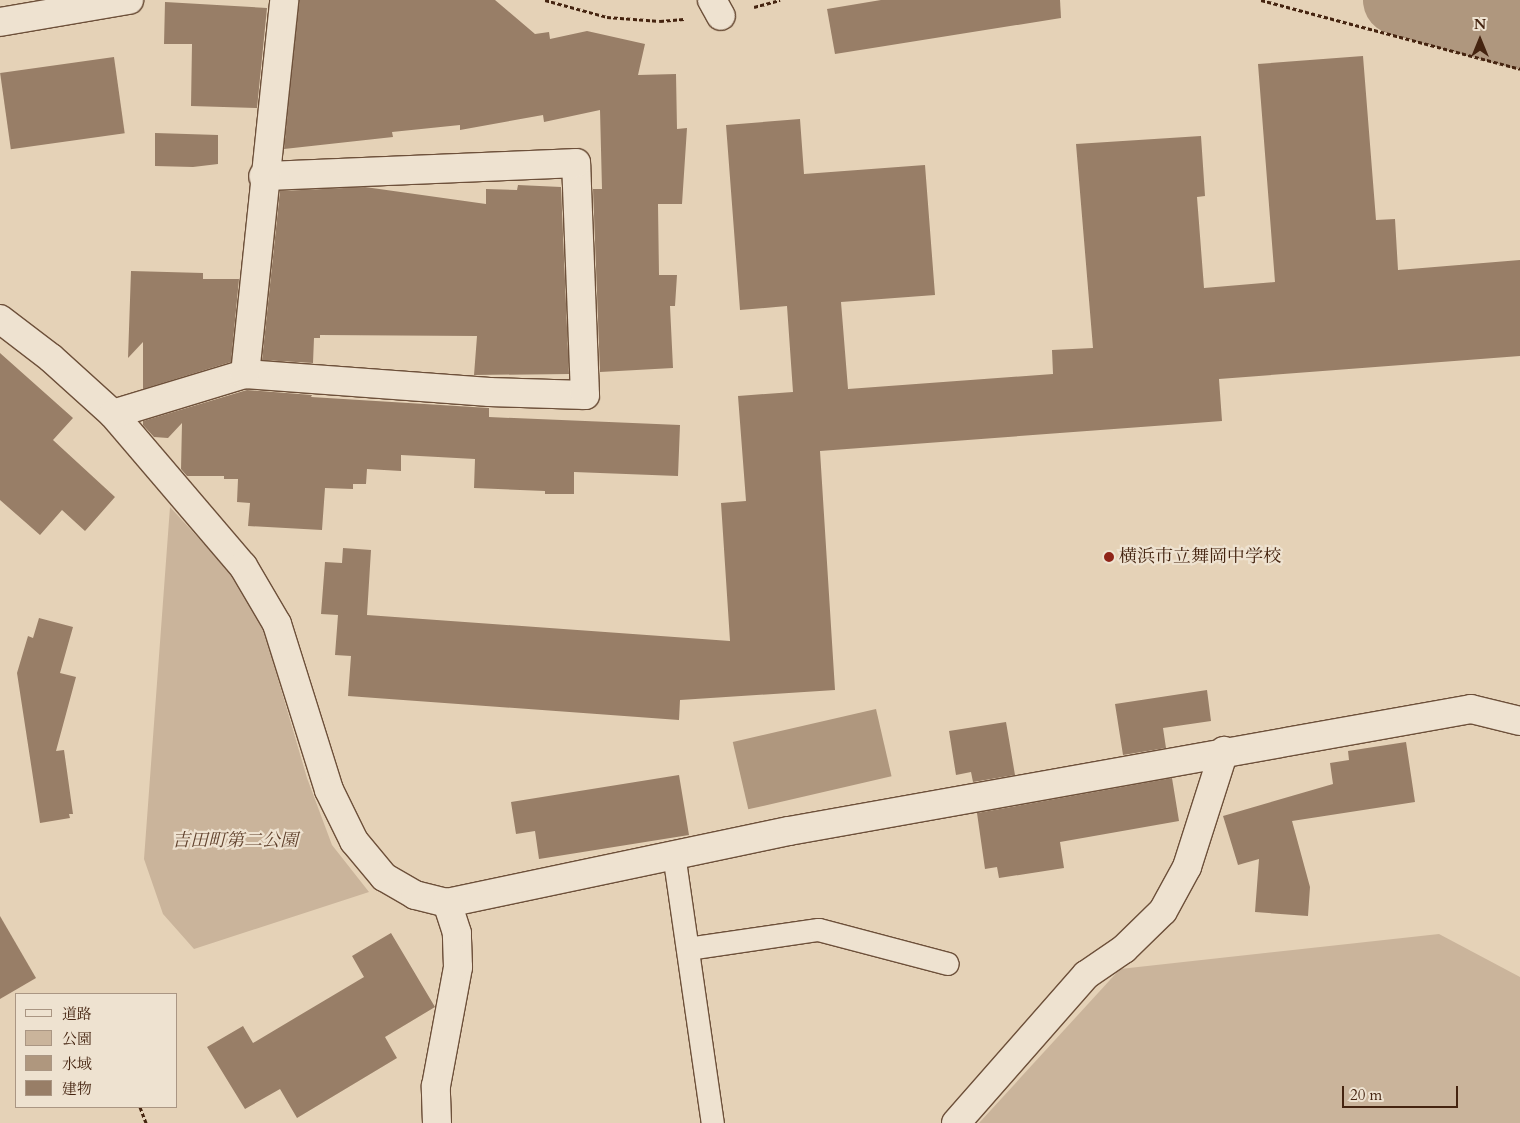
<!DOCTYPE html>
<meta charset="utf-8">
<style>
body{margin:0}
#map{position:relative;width:1520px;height:1123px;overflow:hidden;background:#e5d2b7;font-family:Cardo,"Noto Serif JP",serif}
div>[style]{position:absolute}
.green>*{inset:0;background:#cab49b}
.water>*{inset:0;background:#af977e;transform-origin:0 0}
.river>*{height:70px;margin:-35px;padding:0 35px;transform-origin:35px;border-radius:35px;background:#af977e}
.building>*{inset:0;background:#987e67;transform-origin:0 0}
.path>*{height:3px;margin-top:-1.5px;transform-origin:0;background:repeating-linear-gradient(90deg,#452410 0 4px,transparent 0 6.5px)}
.roads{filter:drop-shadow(1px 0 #6d503a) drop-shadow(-1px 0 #6d503a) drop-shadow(0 1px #6d503a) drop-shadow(0 -1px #6d503a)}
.lane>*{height:22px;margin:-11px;padding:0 11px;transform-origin:11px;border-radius:11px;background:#eee2d0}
.street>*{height:28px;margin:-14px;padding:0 14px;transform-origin:14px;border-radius:14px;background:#eee2d0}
.dots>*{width:14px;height:14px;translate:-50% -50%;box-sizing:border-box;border:2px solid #eee2d0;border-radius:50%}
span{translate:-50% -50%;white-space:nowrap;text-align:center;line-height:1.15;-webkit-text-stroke:4.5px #eee2d0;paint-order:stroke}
.poi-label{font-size:18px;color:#452410}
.left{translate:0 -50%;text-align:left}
.park-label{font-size:18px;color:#60412c;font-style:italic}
.legend{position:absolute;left:15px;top:993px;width:162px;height:115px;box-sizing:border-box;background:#eee2d0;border:1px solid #aa9683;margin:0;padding:6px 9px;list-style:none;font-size:15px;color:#452410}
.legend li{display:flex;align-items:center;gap:10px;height:25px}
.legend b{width:25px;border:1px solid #aa9683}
.north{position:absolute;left:1455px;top:15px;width:50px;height:50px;-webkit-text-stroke:4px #eee2d0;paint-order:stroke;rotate:0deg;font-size:14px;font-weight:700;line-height:20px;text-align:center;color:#452410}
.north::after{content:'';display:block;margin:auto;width:18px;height:22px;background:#452410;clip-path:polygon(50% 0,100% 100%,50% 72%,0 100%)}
.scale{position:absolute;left:1342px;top:1086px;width:116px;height:22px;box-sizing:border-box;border:2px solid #452410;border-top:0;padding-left:6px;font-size:15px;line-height:18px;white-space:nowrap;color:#452410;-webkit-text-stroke:4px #eee2d0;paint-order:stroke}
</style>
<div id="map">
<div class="green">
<i style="clip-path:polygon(170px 507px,227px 569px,262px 624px,307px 778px,332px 845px,369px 892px,194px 949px,163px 914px,144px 859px)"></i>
<i style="clip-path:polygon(1439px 934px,1520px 977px,1520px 1123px,979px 1123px,1120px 969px)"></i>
</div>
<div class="water">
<i style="left:876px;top:709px;width:69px;height:147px;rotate:77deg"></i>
</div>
<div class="river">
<i style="left:1398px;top:0;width:127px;rotate:15.6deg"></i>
</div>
<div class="building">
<i style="clip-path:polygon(299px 0,495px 0,535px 34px,549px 32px,550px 39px,587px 31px,645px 44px,638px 75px,676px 74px,677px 129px,687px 128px,682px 204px,658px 204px,659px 275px,677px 275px,675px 306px,670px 306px,673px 368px,600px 372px,593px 189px,602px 189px,600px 110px,544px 122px,543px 115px,460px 130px,460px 125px,392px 132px,393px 137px,284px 149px)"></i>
<i style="clip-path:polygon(881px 0,1060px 0,1061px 18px,835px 54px,827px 9px)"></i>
<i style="clip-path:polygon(165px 2px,267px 8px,257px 108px,191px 106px,192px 44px,164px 44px)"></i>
<i style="clip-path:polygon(1363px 56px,1376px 220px,1395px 219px,1398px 270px,1520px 260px,1520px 356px,1219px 379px,1222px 421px,820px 451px,835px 690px,680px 700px,679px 720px,348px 696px,351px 656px,335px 655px,338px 615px,321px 614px,325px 562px,342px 563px,343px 548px,371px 550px,367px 615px,730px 641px,721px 503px,746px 501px,738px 396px,793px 392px,787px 306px,740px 310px,726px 125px,800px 119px,804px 174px,925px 165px,935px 295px,841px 302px,848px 389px,1053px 374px,1052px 350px,1093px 348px,1076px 144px,1201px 136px,1205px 196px,1197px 197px,1204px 288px,1275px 282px,1258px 64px)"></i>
<i style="left:114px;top:57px;width:77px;height:115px;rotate:82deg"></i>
<i style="clip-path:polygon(155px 133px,218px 135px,218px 164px,193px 167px,155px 166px)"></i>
<i style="clip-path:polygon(518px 185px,561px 187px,569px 374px,474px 375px,477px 336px,320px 335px,320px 338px,314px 338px,313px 363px,262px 360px,280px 191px,365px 187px,486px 204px,486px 189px,517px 190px)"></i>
<i style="clip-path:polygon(131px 271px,203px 273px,203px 279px,239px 279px,231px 362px,143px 389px,143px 342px,128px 358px)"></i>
<i style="clip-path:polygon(0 353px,73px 418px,53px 440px,115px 497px,85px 531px,62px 510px,40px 535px,0 500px)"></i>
<i style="clip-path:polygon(247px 390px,312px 395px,311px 397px,489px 408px,489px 417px,680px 425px,678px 476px,574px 472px,574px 494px,545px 494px,545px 491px,474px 488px,475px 459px,401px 455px,401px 471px,367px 469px,366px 484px,353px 484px,353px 489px,325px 488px,322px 530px,248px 526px,250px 503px,237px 502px,238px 479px,224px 479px,224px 476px,187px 476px,181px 469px,182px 423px,168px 438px,154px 437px,143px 425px,143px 421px)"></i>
<i style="clip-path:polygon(39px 618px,73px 627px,60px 673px,76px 677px,56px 751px,64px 750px,73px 814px,69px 814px,70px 818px,40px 823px,17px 673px,28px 636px,33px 638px)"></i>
<i style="clip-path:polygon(1207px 690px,1211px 721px,1163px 728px,1166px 748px,1123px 755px,1115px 704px)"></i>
<i style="clip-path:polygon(1006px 722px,1015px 775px,973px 782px,971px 772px,956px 775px,949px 731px)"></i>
<i style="clip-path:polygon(1406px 742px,1415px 802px,1292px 821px,1310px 887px,1308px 916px,1255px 912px,1259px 859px,1238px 865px,1223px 816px,1333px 784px,1330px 763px,1349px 760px,1348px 751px)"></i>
<i style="clip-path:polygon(679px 775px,689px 835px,539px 859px,535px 831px,516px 834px,511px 802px)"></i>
<i style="clip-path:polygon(1172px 778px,1179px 821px,1060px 842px,1064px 868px,999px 878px,997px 867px,985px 869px,977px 813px)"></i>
<i style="clip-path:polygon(0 916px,36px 978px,0 999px)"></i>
<i style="clip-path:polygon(391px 933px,435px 1007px,385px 1037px,397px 1058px,297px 1118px,280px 1089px,245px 1109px,207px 1047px,243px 1026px,253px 1043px,364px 977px,352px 956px)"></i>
</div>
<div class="path">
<i style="left:545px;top:0;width:64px;rotate:15.3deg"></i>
<i style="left:607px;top:17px;width:53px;rotate:4.3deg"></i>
<i style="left:660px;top:21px;width:24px;rotate:-5deg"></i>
<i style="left:1261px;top:0;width:268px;rotate:14.9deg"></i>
<i style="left:754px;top:7px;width:27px;rotate:-15deg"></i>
<i style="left:140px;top:1107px;width:17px;rotate:69deg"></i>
</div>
<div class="roads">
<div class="lane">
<i style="left:674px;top:854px;width:272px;rotate:81.8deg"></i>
<i style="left:688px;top:949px;width:132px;rotate:-8.3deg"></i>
<i style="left:819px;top:930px;width:133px;rotate:14.8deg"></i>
</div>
<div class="street">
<i style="left:712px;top:0;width:18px;rotate:61deg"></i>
<i style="left:0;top:22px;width:131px;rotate:-9.7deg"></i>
<i style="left:0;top:319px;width:64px;rotate:37.4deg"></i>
<i style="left:51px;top:358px;width:84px;rotate:42.1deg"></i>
<i style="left:113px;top:414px;width:200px;rotate:49.5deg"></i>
<i style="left:243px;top:566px;width:67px;rotate:59.6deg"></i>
<i style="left:277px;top:624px;width:174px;rotate:72.6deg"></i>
<i style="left:329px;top:790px;width:57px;rotate:63.9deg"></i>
<i style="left:354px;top:841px;width:47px;rotate:50.2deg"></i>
<i style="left:384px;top:877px;width:36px;rotate:30deg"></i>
<i style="left:415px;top:895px;width:33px;rotate:14deg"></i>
<i style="left:447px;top:903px;width:349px;rotate:-11.9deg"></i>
<i style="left:789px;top:831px;width:693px;rotate:-10.14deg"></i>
<i style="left:1471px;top:709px;width:50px;rotate:13.8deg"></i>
<i style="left:245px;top:374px;width:245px;rotate:4.2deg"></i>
<i style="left:489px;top:392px;width:96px;rotate:1.8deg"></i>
<i style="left:585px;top:395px;width:232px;rotate:-92.2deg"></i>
<i style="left:576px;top:163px;width:313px;rotate:177.6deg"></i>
<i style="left:113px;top:414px;width:138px;rotate:-16.9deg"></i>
<i style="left:245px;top:374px;width:376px;rotate:-84deg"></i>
<i style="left:437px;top:1123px;width:37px;rotate:-92deg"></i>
<i style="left:436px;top:1086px;width:121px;rotate:-79.5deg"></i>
<i style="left:458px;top:967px;width:34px;rotate:-92deg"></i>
<i style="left:457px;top:933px;width:32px;rotate:-108deg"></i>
<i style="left:956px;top:1123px;width:197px;rotate:-48.7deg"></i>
<i style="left:1086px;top:975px;width:46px;rotate:-34.4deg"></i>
<i style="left:1124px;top:949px;width:54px;rotate:-44.3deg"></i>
<i style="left:1163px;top:911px;width:50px;rotate:-61.4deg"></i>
<i style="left:1187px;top:867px;width:122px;rotate:-72.3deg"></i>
</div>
</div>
<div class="dots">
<i style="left:1109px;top:557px;background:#8f2418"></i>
</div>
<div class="poi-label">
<span class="left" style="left:1119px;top:557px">横浜市立舞岡中学校</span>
</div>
<div class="park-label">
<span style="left:235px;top:841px">吉田町第二公園</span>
</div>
<ul class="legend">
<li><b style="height:6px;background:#eee2d0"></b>道路</li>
<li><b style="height:14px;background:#cab49b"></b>公園</li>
<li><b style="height:14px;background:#af977e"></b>水域</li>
<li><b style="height:14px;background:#987e67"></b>建物</li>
</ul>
<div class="north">N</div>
<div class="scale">20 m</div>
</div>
